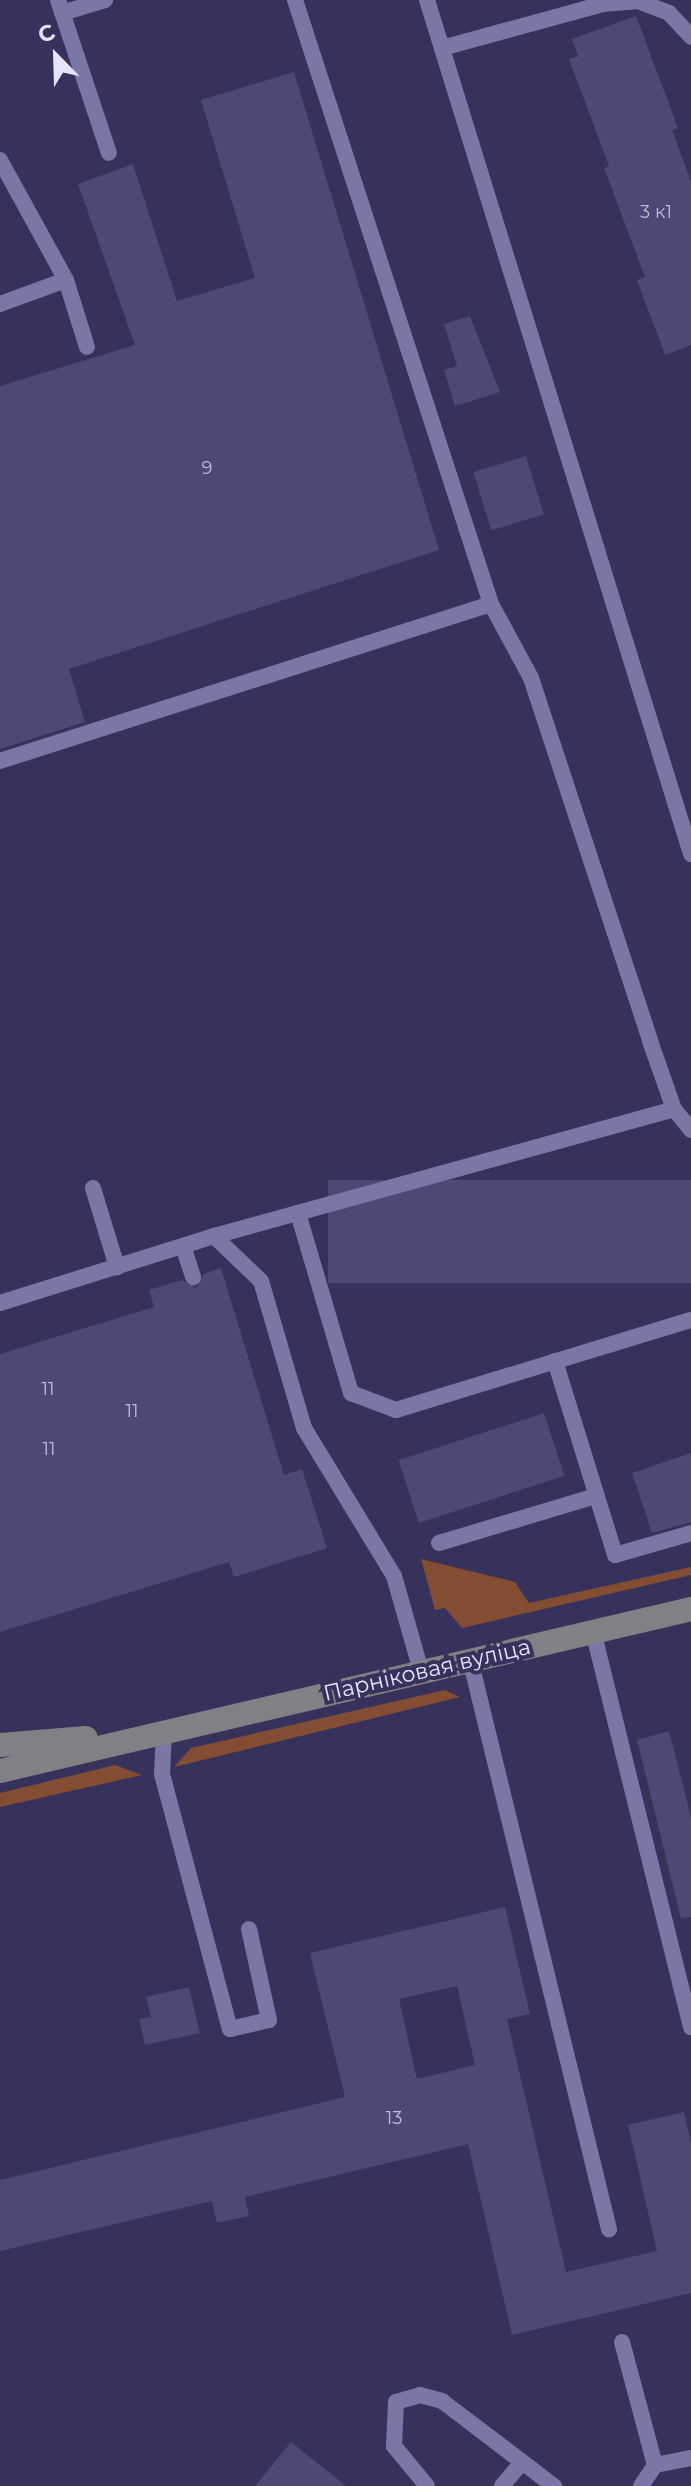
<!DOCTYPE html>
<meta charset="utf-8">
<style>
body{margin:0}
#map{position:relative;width:691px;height:2486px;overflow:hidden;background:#36325c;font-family:Montserrat,sans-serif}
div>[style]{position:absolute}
.green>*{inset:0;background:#824d33}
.building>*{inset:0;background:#4b4975;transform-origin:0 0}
.lane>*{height:16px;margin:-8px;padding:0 8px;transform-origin:8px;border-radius:8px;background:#7877a6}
.secondary>*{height:24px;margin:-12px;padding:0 12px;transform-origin:12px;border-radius:12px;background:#838085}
span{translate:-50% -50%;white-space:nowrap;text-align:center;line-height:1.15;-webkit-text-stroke:8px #36325c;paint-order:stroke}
.number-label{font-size:18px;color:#bebddc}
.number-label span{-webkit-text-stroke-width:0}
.street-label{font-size:22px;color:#e4e4ff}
.north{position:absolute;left:16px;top:16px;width:80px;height:80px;-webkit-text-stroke:6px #36325c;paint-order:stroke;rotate:337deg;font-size:22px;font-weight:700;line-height:32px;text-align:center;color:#e4e4ff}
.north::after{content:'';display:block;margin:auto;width:28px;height:36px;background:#e4e4ff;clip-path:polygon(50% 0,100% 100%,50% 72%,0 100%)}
</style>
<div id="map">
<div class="green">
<i style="clip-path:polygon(421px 1559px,515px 1582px,529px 1603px,691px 1567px,691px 1575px,462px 1628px,445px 1608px,435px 1610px)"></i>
<i style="clip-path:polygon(445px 1690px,460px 1697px,174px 1767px,191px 1748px)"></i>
<i style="clip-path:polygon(115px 1765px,142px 1775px,0 1807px,0 1793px)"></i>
</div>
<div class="building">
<i style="clip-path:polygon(636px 16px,678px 128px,672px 130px,691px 181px,691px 345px,665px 355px,637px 280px,645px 277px,604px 168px,609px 166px,569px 59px,578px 56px,572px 39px)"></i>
<i style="clip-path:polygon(294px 72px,439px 550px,69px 669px,85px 722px,0 749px,0 386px,135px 345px,78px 184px,133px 164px,177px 301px,255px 278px,201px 100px)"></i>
<i style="clip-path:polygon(470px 316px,500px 392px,455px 406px,444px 370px,457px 366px,444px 324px)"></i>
<i style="left:526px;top:456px;width:61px;height:55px;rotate:73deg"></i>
<i style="left:691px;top:1180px;width:103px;height:363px;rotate:90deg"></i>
<i style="clip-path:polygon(221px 1268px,284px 1475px,302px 1469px,327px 1548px,234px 1577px,229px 1562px,0 1632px,0 1354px,154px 1307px,149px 1290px,182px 1280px,196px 1288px,204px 1274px)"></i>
<i style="left:544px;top:1413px;width:66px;height:153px;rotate:72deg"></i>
<i style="clip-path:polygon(691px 1453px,691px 1522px,652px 1533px,632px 1473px)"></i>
<i style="clip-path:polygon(669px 1731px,691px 1817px,691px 1917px,681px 1918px,637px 1740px)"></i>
<i style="clip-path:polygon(evenodd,505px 1907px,530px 2014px,507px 2019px,566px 2272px,657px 2251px,628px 2125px,684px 2112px,691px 2143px,691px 2293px,512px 2335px,468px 2144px,245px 2197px,249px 2216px,217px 2223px,212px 2201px,0 2251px,0 2180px,345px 2097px,310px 1953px,505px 1907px,457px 1986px,475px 2065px,417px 2079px,399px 1999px,457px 1986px)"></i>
<i style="clip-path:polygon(189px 1987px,200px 2033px,145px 2045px,139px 2019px,151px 2017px,146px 1997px)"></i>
<i style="clip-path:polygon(291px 2442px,346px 2486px,255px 2486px)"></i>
</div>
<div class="lane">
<i style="left:58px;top:0;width:161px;rotate:71.6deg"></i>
<i style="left:295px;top:0;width:635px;rotate:72.02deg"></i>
<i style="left:491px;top:604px;width:84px;rotate:61.6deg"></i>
<i style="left:531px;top:678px;width:382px;rotate:71.8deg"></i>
<i style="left:650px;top:1041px;width:72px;rotate:70.6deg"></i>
<i style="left:674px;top:1109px;width:27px;rotate:51deg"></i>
<i style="left:427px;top:0;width:894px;rotate:72.82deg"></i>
<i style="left:62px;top:13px;width:45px;rotate:-16.8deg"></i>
<i style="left:442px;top:48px;width:167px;rotate:-15.3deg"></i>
<i style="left:603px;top:4px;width:35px;rotate:-5deg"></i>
<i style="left:638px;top:1px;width:33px;rotate:21deg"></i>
<i style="left:669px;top:13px;width:33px;rotate:47deg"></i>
<i style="left:0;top:160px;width:137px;rotate:61.2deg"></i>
<i style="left:66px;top:280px;width:70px;rotate:72.6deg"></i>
<i style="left:0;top:304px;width:70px;rotate:-20deg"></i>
<i style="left:0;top:761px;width:515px;rotate:-17.73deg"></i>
<i style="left:93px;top:1188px;width:83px;rotate:73.1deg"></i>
<i style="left:298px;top:1213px;width:188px;rotate:73.6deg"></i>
<i style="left:351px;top:1393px;width:48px;rotate:20.7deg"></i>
<i style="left:396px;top:1410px;width:308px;rotate:-17deg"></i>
<i style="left:214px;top:1236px;width:65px;rotate:43.8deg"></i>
<i style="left:261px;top:1281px;width:153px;rotate:73.7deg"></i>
<i style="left:304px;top:1428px;width:173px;rotate:58.7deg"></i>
<i style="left:394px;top:1576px;width:99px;rotate:74.1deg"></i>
<i style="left:183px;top:1246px;width:33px;rotate:72deg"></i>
<i style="left:0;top:1303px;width:224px;rotate:-17.4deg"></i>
<i style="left:214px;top:1236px;width:477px;rotate:-15.4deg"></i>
<i style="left:555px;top:1361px;width:203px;rotate:72.8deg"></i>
<i style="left:615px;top:1555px;width:79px;rotate:-16.1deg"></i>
<i style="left:439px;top:1543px;width:164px;rotate:-16.7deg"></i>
<i style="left:593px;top:1631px;width:408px;rotate:76.1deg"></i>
<i style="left:470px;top:1659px;width:587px;rotate:76.3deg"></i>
<i style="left:164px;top:1732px;width:42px;rotate:92.7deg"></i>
<i style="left:162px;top:1774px;width:264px;rotate:75.1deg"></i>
<i style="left:230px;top:2029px;width:40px;rotate:-13deg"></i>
<i style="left:269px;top:2020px;width:93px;rotate:-102.4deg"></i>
<i style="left:622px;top:2342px;width:127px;rotate:75deg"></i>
<i style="left:427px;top:2486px;width:52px;rotate:-129.5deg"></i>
<i style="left:394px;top:2446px;width:44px;rotate:-87.4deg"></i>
<i style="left:396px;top:2402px;width:25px;rotate:-16deg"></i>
<i style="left:420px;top:2395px;width:23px;rotate:15deg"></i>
<i style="left:442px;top:2401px;width:141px;rotate:37.2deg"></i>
<i style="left:502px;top:2486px;width:31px;rotate:-50deg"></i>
<i style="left:641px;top:2486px;width:25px;rotate:-56deg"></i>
<i style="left:655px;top:2465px;width:37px;rotate:-11deg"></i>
</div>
<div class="secondary">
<i style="left:0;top:1745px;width:86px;rotate:-4.7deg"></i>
<i style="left:0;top:1771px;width:710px;rotate:-13.19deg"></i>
</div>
<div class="number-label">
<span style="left:656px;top:212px">3 к1</span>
<span style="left:207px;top:468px">9</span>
<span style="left:48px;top:1389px">11</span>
<span style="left:132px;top:1411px">11</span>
<span style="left:49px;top:1449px">11</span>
<span style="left:394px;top:2118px">13</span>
</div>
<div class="street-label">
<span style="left:427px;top:1670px;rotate:-13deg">Парніковая вуліца</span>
</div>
<div class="north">С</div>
</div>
